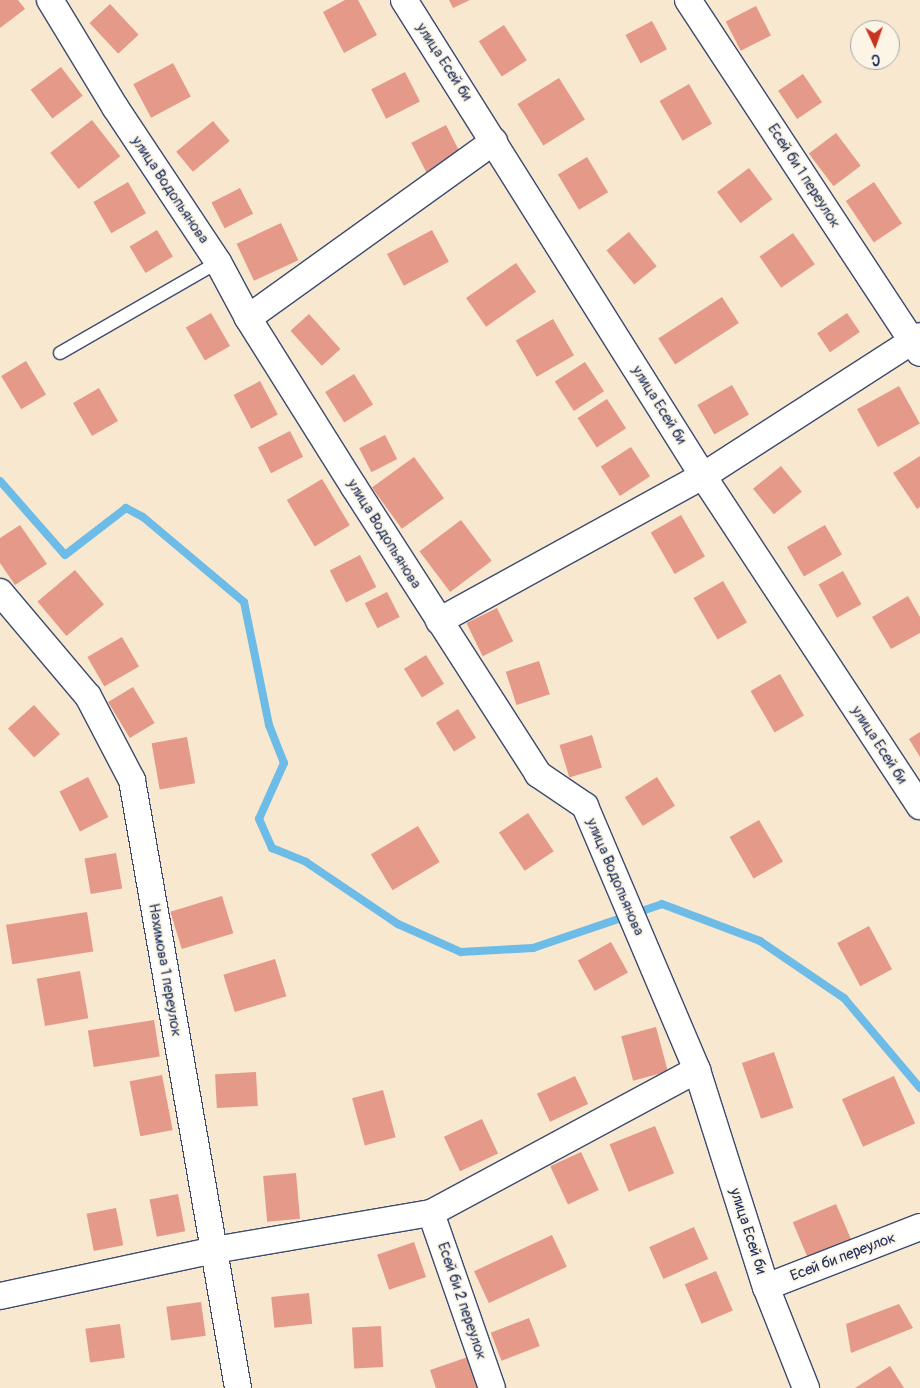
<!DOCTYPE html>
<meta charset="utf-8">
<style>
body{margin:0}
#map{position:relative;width:920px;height:1388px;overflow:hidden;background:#f8e8d0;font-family:Pangolin,sans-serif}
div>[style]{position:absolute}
.stream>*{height:8px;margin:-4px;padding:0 4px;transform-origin:4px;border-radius:4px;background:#6dbbe7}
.building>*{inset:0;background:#e59989;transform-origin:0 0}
.roads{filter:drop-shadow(1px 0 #3c4b6f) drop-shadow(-1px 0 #3c4b6f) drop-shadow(0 1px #3c4b6f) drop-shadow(0 -1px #3c4b6f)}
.service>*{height:12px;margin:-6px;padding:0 6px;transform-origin:6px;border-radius:6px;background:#fff}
.minor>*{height:26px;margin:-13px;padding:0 13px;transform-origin:13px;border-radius:13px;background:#fff}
span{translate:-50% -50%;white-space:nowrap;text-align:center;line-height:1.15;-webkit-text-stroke:4px #fcf5e5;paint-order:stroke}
.street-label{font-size:15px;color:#1b2f5e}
.north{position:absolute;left:850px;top:20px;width:50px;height:50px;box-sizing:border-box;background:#fcf5e5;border:1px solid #a2a6af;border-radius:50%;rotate:177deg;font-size:14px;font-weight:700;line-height:20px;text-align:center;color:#1b2f5e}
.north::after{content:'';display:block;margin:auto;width:18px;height:22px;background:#c8321e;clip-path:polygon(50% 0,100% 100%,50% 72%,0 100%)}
</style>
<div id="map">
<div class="stream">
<i style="left:0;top:481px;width:98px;rotate:48.7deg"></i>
<i style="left:65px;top:555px;width:77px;rotate:-37.6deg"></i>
<i style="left:126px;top:508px;width:19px;rotate:28deg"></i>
<i style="left:143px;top:517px;width:132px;rotate:40.1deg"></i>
<i style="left:244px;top:602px;width:126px;rotate:78.5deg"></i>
<i style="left:269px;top:725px;width:41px;rotate:68.5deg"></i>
<i style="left:284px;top:763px;width:61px;rotate:114.1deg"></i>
<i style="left:259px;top:819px;width:32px;rotate:66deg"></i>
<i style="left:272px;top:848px;width:37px;rotate:22deg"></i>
<i style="left:306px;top:862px;width:111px;rotate:34deg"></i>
<i style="left:398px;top:924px;width:69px;rotate:24deg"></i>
<i style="left:461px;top:952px;width:72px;rotate:-3.2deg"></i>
<i style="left:533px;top:948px;width:136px;rotate:-18.8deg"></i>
<i style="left:662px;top:904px;width:105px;rotate:20.7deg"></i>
<i style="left:760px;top:941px;width:102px;rotate:34.2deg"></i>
<i style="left:844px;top:998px;width:118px;rotate:49.8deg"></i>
</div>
<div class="building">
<i style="clip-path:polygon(0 0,18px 0,25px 9px,0 28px)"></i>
<i style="clip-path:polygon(345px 0,358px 0,377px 35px,344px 53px,323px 12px)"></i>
<i style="clip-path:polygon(449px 0,470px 0,453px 8px)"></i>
<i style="left:110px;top:4px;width:42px;height:28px;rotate:47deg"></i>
<i style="left:756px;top:6px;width:33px;height:34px;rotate:63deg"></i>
<i style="left:652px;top:21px;width:32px;height:30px;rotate:62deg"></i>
<i style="left:504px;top:25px;width:42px;height:30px;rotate:57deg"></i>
<i style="left:173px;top:63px;width:38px;height:45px;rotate:62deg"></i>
<i style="left:61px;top:67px;width:36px;height:38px;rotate:53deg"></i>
<i style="left:405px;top:72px;width:33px;height:38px;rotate:63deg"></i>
<i style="left:803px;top:74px;width:34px;height:30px;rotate:56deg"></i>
<i style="left:559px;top:78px;width:49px;height:49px;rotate:58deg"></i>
<i style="left:689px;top:84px;width:46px;height:34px;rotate:60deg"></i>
<i style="left:92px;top:120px;width:46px;height:53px;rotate:52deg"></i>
<i style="left:213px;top:121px;width:26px;height:48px;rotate:50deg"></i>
<i style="left:446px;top:125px;width:34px;height:39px;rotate:63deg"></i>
<i style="left:836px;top:133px;width:41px;height:34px;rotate:53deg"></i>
<i style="left:587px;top:157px;width:41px;height:34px;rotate:59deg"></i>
<i style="left:749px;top:168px;width:39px;height:40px;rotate:53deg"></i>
<i style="left:128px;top:182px;width:36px;height:40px;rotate:60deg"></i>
<i style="left:874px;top:182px;width:50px;height:34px;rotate:56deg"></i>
<i style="left:240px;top:188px;width:29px;height:32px;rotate:63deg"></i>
<i style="left:281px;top:223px;width:41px;height:49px;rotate:65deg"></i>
<i style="left:157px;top:230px;width:31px;height:32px;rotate:59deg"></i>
<i style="left:432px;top:230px;width:36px;height:51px;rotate:62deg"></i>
<i style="left:629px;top:232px;width:44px;height:29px;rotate:51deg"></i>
<i style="left:793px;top:233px;width:38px;height:41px;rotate:55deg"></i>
<i style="left:516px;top:263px;width:35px;height:61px;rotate:55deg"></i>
<i style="left:722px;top:297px;width:31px;height:76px;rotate:57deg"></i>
<i style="left:211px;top:313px;width:38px;height:29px;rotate:60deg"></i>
<i style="left:847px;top:313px;width:23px;height:36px;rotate:56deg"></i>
<i style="left:309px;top:314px;width:47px;height:25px;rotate:48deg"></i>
<i style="left:553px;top:319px;width:42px;height:43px;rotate:60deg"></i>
<i style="left:26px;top:361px;width:39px;height:29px;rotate:59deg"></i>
<i style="left:585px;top:362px;width:35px;height:36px;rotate:57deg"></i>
<i style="left:354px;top:374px;width:36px;height:34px;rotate:58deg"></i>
<i style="left:260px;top:381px;width:38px;height:30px;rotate:62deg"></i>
<i style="left:732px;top:385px;width:34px;height:40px;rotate:60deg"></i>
<i style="left:899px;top:386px;width:43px;height:48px;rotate:61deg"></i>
<i style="left:99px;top:388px;width:38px;height:30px;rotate:60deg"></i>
<i style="left:607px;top:399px;width:35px;height:35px;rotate:57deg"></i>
<i style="left:290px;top:431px;width:29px;height:36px;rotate:63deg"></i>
<i style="left:385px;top:435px;width:27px;height:29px;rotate:63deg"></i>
<i style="left:631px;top:447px;width:35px;height:36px;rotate:57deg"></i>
<i style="clip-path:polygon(920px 456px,920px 507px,917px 509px,893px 473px)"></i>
<i style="left:414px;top:457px;width:51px;height:52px;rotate:54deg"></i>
<i style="left:781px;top:466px;width:33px;height:36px;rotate:51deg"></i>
<i style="left:322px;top:479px;width:54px;height:41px;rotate:59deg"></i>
<i style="left:681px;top:515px;width:48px;height:35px;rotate:60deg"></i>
<i style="left:461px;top:520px;width:51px;height:52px;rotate:53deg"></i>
<i style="clip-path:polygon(20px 525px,47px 564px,15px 585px,0 563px,0 538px)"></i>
<i style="left:825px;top:525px;width:34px;height:44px;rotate:60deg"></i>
<i style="left:360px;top:555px;width:36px;height:34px;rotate:63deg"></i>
<i style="left:75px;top:570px;width:45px;height:49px;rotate:50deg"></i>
<i style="left:843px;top:571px;width:38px;height:28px;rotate:61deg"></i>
<i style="left:723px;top:581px;width:48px;height:34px;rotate:60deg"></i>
<i style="left:387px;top:592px;width:28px;height:25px;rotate:63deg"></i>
<i style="clip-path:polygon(908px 596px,920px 617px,920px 633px,891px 649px,872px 617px)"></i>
<i style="left:497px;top:608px;width:37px;height:34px;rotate:64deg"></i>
<i style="left:122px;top:637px;width:34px;height:40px;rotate:60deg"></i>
<i style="left:426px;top:655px;width:34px;height:26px;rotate:58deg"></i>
<i style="left:539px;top:661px;width:35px;height:35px;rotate:72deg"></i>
<i style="left:780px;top:674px;width:48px;height:34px;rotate:60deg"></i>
<i style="left:133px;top:687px;width:42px;height:29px;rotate:59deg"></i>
<i style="left:34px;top:705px;width:39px;height:35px;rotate:48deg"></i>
<i style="left:458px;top:709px;width:34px;height:26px;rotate:58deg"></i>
<i style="clip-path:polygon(920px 732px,920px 757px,909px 739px)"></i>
<i style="left:592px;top:735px;width:34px;height:34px;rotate:73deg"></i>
<i style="left:187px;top:737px;width:47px;height:36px;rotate:80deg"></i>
<i style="left:88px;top:777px;width:45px;height:32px;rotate:63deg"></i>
<i style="left:657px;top:777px;width:34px;height:38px;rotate:58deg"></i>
<i style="left:528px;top:813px;width:46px;height:35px;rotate:56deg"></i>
<i style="left:759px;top:820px;width:48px;height:34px;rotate:60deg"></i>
<i style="left:418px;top:826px;width:42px;height:55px;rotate:59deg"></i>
<i style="left:116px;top:853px;width:36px;height:32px;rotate:80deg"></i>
<i style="left:222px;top:896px;width:39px;height:54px;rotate:73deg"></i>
<i style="left:87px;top:912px;width:40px;height:82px;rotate:81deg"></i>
<i style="left:869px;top:926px;width:49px;height:36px;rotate:62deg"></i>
<i style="left:611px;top:942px;width:35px;height:38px;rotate:61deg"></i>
<i style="left:275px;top:959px;width:39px;height:54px;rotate:73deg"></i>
<i style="left:80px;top:971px;width:48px;height:44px;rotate:80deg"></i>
<i style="left:154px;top:1020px;width:37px;height:67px;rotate:81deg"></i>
<i style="left:656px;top:1027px;width:46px;height:36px;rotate:75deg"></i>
<i style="left:774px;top:1052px;width:59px;height:34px;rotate:71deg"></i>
<i style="left:256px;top:1072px;width:34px;height:41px;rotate:87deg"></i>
<i style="left:162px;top:1075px;width:56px;height:33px;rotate:79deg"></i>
<i style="left:575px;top:1076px;width:31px;height:42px;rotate:65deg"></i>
<i style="left:894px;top:1076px;width:52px;height:57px;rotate:66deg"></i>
<i style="left:383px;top:1090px;width:49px;height:32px;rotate:75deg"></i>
<i style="left:482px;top:1119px;width:38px;height:42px;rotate:65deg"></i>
<i style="left:655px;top:1126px;width:51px;height:49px;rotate:68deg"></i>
<i style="left:581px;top:1152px;width:42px;height:34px;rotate:65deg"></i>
<i style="left:296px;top:1173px;width:46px;height:33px;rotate:85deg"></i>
<i style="left:178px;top:1194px;width:38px;height:29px;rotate:79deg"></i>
<i style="left:836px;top:1204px;width:40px;height:47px;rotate:67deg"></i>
<i style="left:116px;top:1208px;width:38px;height:30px;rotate:79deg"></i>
<i style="left:694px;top:1227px;width:35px;height:49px;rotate:66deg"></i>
<i style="left:552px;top:1235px;width:35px;height:86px;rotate:65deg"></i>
<i style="left:414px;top:1242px;width:37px;height:39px;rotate:71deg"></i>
<i style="left:716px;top:1271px;width:43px;height:34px;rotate:67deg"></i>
<i style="left:309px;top:1293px;width:31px;height:38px;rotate:84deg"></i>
<i style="left:201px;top:1302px;width:34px;height:35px;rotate:82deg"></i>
<i style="clip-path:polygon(899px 1304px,913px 1328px,851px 1353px,846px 1324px)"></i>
<i style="left:529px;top:1318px;width:30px;height:41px;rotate:69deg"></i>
<i style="left:120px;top:1324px;width:34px;height:35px;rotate:82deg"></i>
<i style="left:381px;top:1326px;width:41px;height:29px;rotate:87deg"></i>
<i style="clip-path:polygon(468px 1357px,478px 1388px,436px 1388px,430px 1370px)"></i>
<i style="clip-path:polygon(890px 1366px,904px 1388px,855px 1388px)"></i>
</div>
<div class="roads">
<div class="service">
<i style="left:60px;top:353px;width:182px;rotate:-29.9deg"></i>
</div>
<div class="minor">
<i style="left:50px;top:0;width:125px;rotate:58.7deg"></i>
<i style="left:115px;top:107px;width:186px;rotate:56.4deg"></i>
<i style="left:218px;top:262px;width:64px;rotate:61.8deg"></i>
<i style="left:248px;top:318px;width:199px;rotate:57.9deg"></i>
<i style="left:354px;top:487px;width:341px;rotate:57.3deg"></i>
<i style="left:538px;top:774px;width:57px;rotate:34.2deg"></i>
<i style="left:585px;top:806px;width:287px;rotate:67deg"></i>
<i style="left:697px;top:1070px;width:228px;rotate:72.4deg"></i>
<i style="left:766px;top:1287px;width:109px;rotate:68.4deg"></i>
<i style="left:404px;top:0;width:562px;rotate:57.86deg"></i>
<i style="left:703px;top:476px;width:395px;rotate:56.7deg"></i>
<i style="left:688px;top:0;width:422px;rotate:56.7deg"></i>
<i style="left:248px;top:318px;width:303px;rotate:-35.7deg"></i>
<i style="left:0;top:592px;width:136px;rotate:49.8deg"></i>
<i style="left:88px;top:696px;width:95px;rotate:62.4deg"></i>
<i style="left:132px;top:780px;width:617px;rotate:80.11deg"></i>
<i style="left:439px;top:621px;width:301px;rotate:-28.8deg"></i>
<i style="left:703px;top:476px;width:258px;rotate:-32.8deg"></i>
<i style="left:431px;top:1213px;width:185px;rotate:70.8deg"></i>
<i style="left:766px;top:1287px;width:165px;rotate:-21.3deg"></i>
<i style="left:0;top:1296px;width:219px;rotate:-12.1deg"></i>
<i style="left:214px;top:1250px;width:220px;rotate:-9.7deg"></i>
<i style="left:431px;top:1213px;width:302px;rotate:-28.3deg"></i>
</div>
</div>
<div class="street-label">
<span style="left:444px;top:62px;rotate:57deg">улица Есей би</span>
<span style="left:804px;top:176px;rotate:57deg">Есей би 1 переулок</span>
<span style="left:170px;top:190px;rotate:56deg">улица Водопьянова</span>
<span style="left:659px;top:405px;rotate:58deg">улица Есей би</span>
<span style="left:384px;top:534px;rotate:58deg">улица Водопьянова</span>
<span style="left:879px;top:745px;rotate:57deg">улица Есей би</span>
<span style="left:615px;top:877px;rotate:67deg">улица Водопьянова</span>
<span style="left:165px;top:970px;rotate:80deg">Нахимова 1 переулок</span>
<span style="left:748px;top:1231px;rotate:72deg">улица Есей би</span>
<span style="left:843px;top:1257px;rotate:-21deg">Есей би переулок</span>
<span style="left:462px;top:1301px;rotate:71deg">Есей би 2 переулок</span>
</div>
<div class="north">С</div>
</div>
